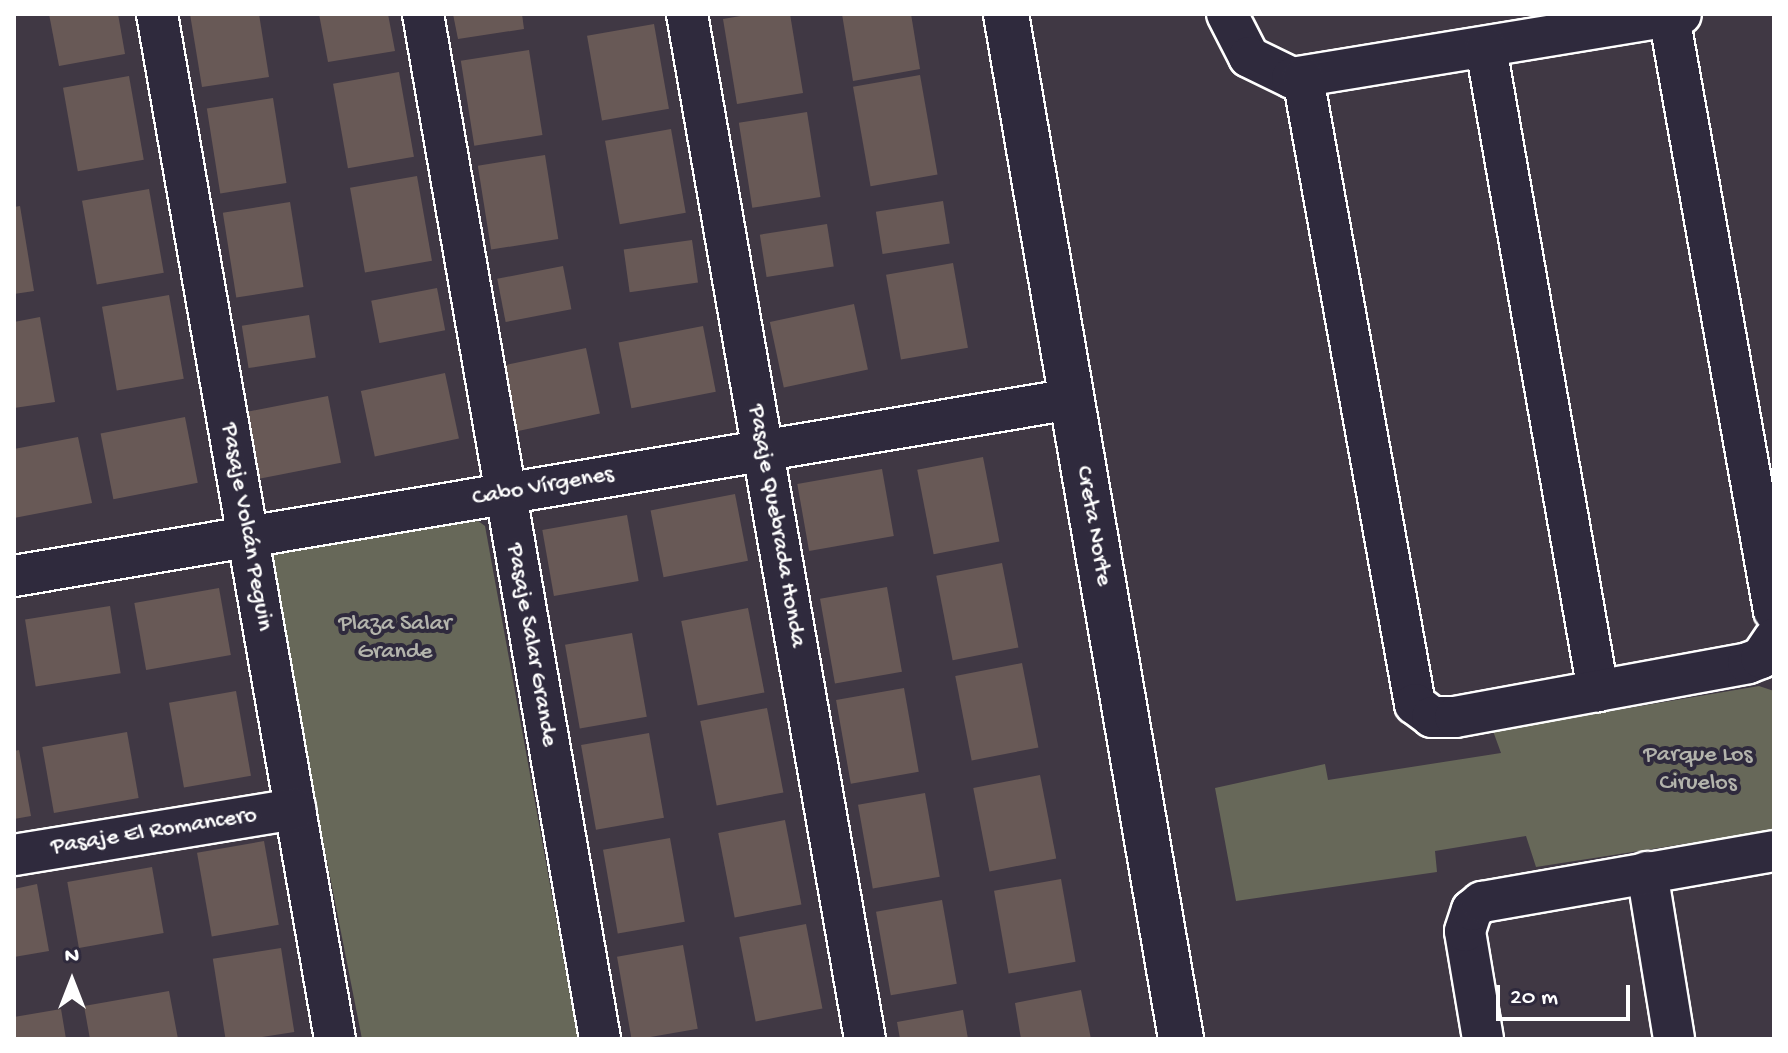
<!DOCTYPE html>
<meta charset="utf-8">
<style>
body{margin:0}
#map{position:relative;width:1788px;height:1053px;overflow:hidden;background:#403844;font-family:"Gochi Hand",sans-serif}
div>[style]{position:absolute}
.green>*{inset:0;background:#676859}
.building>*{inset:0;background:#685956;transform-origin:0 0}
.roads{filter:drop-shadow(2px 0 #fff) drop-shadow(-2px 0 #fff) drop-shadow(0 2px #fff) drop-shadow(0 -2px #fff)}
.minor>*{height:40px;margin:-20px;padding:0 20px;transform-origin:20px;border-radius:20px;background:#2f2a3d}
.tertiary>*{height:44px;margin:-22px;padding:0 22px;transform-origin:22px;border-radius:22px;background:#2f2a3d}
span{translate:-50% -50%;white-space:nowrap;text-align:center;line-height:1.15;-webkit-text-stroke:8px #2f2a3d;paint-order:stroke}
.street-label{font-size:24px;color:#fff}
.park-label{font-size:24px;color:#b3b4ac}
.frame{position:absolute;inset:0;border:16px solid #fff;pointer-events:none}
.north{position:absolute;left:32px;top:941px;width:80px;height:80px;-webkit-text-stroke:6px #2f2a3d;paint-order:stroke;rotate:0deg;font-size:22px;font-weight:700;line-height:32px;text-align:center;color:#fff}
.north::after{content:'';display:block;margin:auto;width:28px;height:36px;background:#fff;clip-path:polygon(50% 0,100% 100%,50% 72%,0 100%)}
.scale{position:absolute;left:1496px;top:985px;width:134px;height:36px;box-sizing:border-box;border:4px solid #fff;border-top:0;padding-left:10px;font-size:24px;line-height:28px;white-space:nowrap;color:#fff;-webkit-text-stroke:6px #2f2a3d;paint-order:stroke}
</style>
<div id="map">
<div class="green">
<i style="clip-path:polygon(466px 512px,485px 526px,578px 1039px,362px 1039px,269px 567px,277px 545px)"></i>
<i style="clip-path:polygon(1759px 686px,1774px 691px,1774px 830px,1536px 867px,1526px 836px,1435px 851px,1437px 872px,1236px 901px,1215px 788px,1325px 764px,1328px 780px,1501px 753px,1493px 731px)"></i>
</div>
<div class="building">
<i style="clip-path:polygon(49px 14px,118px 14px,125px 54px,59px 66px)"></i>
<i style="clip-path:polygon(190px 14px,259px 14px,269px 77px,202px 87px)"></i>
<i style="clip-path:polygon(319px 14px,388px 14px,395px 51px,328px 62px)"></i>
<i style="clip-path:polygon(453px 14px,522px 14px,524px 29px,458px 39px)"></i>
<i style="clip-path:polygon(752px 14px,790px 14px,803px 93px,737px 104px,723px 19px)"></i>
<i style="clip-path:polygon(842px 14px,911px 14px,920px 69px,853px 81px)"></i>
<i style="left:654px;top:24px;width:86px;height:68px;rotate:80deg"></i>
<i style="left:529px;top:50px;width:86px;height:69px;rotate:81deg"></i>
<i style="left:399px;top:72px;width:86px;height:67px;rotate:80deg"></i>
<i style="left:920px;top:75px;width:101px;height:68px;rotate:80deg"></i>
<i style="left:129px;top:76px;width:85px;height:67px;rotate:80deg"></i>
<i style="left:273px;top:98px;width:86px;height:67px;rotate:81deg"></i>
<i style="left:807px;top:112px;width:86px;height:69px;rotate:81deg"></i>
<i style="left:671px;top:129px;width:85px;height:67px;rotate:80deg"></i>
<i style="left:545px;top:155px;width:85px;height:68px;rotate:81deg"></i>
<i style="left:417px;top:176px;width:86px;height:68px;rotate:80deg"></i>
<i style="left:149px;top:189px;width:85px;height:68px;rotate:80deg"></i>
<i style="left:943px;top:201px;width:43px;height:68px;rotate:81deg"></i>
<i style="left:290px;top:202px;width:86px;height:68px;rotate:81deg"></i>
<i style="clip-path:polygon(20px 206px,34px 291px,14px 294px,14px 207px)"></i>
<i style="left:827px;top:224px;width:43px;height:68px;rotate:81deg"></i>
<i style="left:692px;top:240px;width:43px;height:69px;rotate:82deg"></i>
<i style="left:953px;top:263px;width:86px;height:68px;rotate:80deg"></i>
<i style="left:563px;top:266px;width:44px;height:67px;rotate:79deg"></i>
<i style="left:437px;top:288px;width:43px;height:67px;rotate:79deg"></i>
<i style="left:169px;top:295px;width:85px;height:68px;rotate:80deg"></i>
<i style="left:854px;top:304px;width:67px;height:86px;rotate:78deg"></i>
<i style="left:309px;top:315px;width:43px;height:68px;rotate:81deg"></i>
<i style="clip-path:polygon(40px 317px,55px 402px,14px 408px,14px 322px)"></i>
<i style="left:703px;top:326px;width:67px;height:86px;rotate:79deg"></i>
<i style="left:586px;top:348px;width:67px;height:86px;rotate:78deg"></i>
<i style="left:445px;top:373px;width:67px;height:86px;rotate:78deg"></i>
<i style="left:328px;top:396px;width:68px;height:86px;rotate:79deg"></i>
<i style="left:185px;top:417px;width:67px;height:86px;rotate:79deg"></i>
<i style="clip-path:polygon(78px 437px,92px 503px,14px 518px,14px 449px)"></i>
<i style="left:983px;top:457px;width:86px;height:67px;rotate:79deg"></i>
<i style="left:882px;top:469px;width:68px;height:86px;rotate:80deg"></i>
<i style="left:735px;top:494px;width:68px;height:86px;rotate:79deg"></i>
<i style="left:627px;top:515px;width:67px;height:86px;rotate:80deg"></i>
<i style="left:1002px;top:563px;width:86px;height:67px;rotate:79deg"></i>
<i style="left:887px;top:587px;width:86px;height:68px;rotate:80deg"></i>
<i style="left:219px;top:588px;width:68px;height:86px;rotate:80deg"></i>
<i style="left:110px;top:606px;width:68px;height:86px;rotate:81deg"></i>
<i style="left:748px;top:608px;width:86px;height:68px;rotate:79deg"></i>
<i style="left:632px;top:633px;width:85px;height:68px;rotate:80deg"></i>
<i style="left:1022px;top:663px;width:86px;height:68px;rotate:79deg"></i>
<i style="left:904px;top:688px;width:85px;height:69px;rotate:80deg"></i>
<i style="left:236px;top:691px;width:86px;height:68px;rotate:80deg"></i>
<i style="left:767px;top:708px;width:86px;height:68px;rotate:79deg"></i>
<i style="left:127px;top:732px;width:67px;height:86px;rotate:80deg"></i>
<i style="left:649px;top:733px;width:86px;height:69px;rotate:80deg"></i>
<i style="clip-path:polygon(19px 750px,31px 816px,14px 819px,14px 751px)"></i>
<i style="left:1040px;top:775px;width:85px;height:68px;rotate:79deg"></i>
<i style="left:925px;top:793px;width:85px;height:68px;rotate:80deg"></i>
<i style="left:785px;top:820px;width:86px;height:68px;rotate:79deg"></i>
<i style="left:670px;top:838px;width:85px;height:68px;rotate:80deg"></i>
<i style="left:264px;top:841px;width:85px;height:68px;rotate:80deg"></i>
<i style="left:152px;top:867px;width:67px;height:86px;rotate:80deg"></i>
<i style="left:1061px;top:879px;width:84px;height:68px;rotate:80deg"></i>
<i style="clip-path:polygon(37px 884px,49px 951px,14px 957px,14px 889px)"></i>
<i style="left:942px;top:900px;width:85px;height:67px;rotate:80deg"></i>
<i style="left:806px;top:924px;width:86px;height:68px;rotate:79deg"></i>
<i style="left:683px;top:945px;width:85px;height:67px;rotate:80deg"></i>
<i style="left:281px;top:948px;width:85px;height:69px;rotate:81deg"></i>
<i style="clip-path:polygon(1081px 990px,1091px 1039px,1021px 1039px,1015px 1003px)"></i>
<i style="clip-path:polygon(169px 991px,178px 1039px,90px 1039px,84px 1006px)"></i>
<i style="clip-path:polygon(61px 1009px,66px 1039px,14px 1039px,14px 1017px)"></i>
<i style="clip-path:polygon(963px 1010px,968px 1039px,900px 1039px,897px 1022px)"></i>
</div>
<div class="roads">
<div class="minor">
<i style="left:157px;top:14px;width:1040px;rotate:80.15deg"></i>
<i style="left:423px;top:14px;width:1040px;rotate:80.2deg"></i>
<i style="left:687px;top:14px;width:1040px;rotate:80.15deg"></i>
<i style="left:1227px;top:14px;width:48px;rotate:62.9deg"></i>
<i style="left:1249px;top:57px;width:48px;rotate:26deg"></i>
<i style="left:1292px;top:78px;width:394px;rotate:-9.3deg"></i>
<i style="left:1669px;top:16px;width:604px;rotate:79.99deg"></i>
<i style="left:1486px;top:48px;width:653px;rotate:80.12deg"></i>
<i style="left:1303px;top:78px;width:636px;rotate:79.86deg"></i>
<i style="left:1415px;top:704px;width:21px;rotate:37deg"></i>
<i style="left:1432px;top:717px;width:23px"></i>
<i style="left:1455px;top:717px;width:298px;rotate:-10.4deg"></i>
<i style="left:1748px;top:663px;width:14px;rotate:-21deg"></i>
<i style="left:1761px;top:658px;width:23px;rotate:-56deg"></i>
<i style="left:14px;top:576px;width:1073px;rotate:-9.5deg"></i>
<i style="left:14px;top:855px;width:285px;rotate:-9.3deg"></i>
<i style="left:1647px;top:872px;width:169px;rotate:80.8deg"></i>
<i style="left:1483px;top:1039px;width:109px;rotate:-99.5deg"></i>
<i style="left:1465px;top:931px;width:22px;rotate:-72deg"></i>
<i style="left:1472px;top:910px;width:13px;rotate:-39deg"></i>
<i style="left:1482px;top:902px;width:296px;rotate:-9.9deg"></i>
</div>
<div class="tertiary">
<i style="left:1006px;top:14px;width:1040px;rotate:80.31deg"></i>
</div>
</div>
<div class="street-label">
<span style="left:543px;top:487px;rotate:-10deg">Cabo Vírgenes</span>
<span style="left:776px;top:526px;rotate:80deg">Pasaje Quebrada Honda</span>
<span style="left:1093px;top:526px;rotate:80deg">Creta Norte</span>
<span style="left:246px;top:527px;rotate:80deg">Pasaje Volcán Peguin</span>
<span style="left:531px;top:645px;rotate:80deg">Pasaje Salar Grande</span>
<span style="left:154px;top:832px;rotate:-9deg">Pasaje El Romancero</span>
</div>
<div class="park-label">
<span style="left:395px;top:639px">Plaza Salar<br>Grande</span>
<span style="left:1698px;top:770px">Parque Los<br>Ciruelos</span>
</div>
<div class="frame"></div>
<div class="north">N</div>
<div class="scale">20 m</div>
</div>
